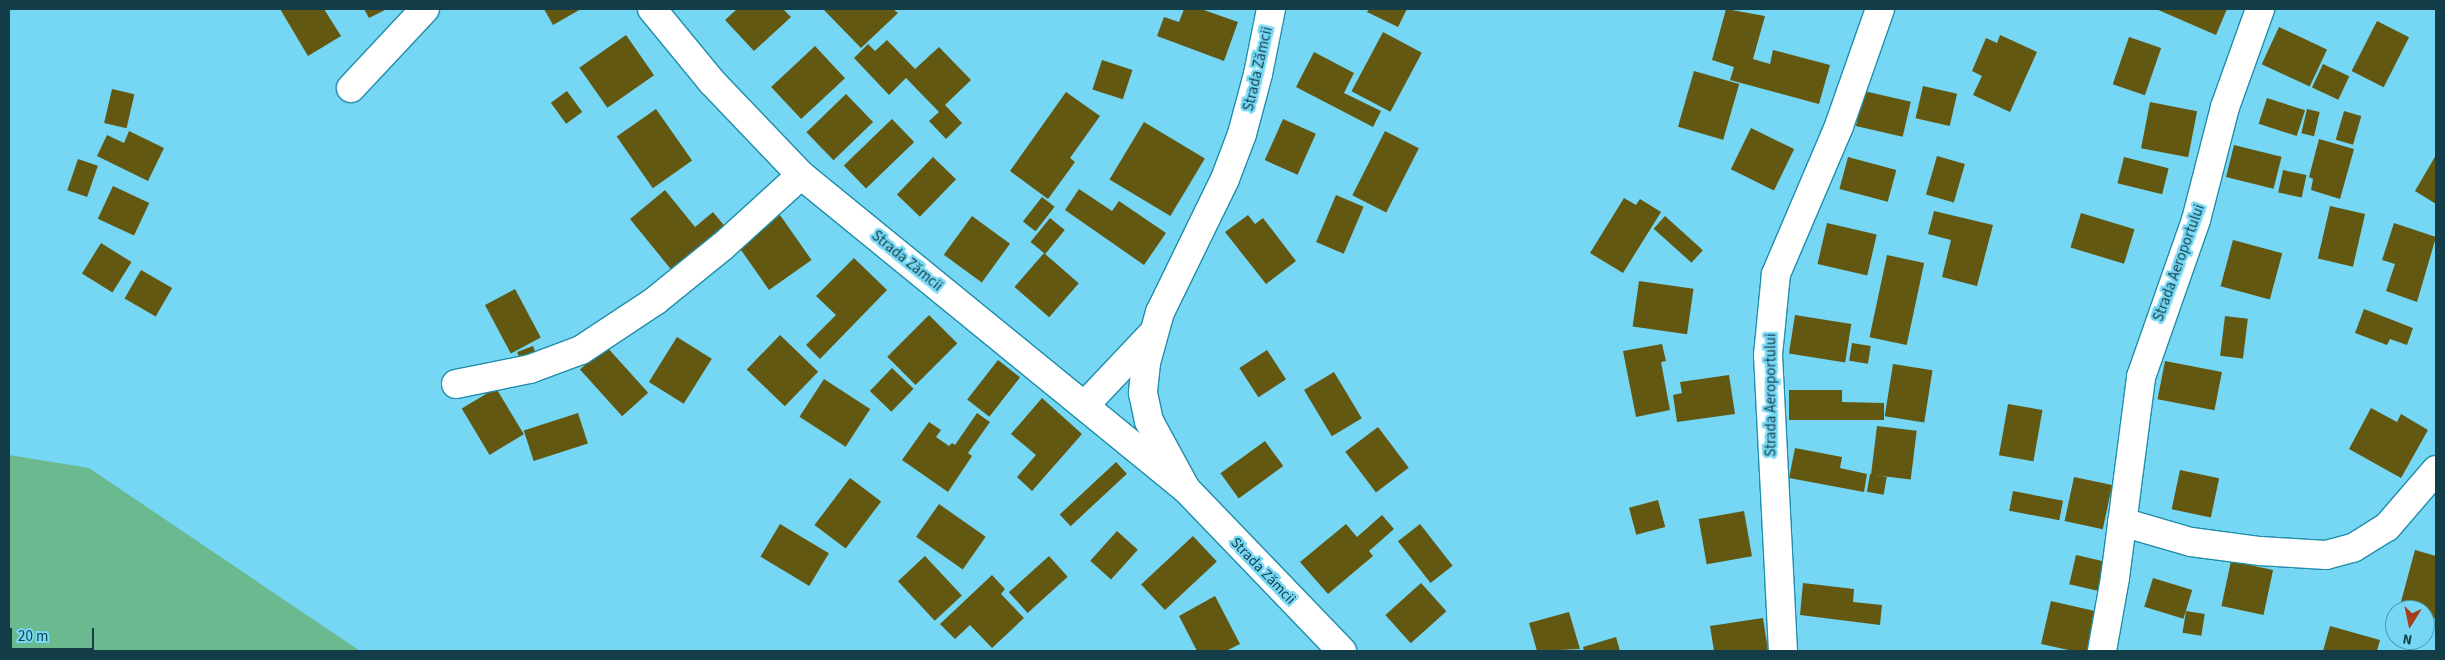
<!DOCTYPE html>
<meta charset="utf-8">
<style>
body{margin:0}
#map{position:relative;width:2445px;height:660px;overflow:hidden;background:#75d7f4;font-family:"Source Sans 3",sans-serif}
div>[style]{position:absolute}
.green>*{inset:0;background:#6ab98f}
.building>*{inset:0;background:#635812;transform-origin:0 0}
.roads{filter:drop-shadow(1px 0 #208da9) drop-shadow(-1px 0 #208da9) drop-shadow(0 1px #208da9) drop-shadow(0 -1px #208da9)}
.minor>*{height:28px;margin:-14px;padding:0 14px;transform-origin:14px;border-radius:14px;background:#fff}
.major>*{height:28px;margin:-14px;padding:0 14px;transform-origin:14px;border-radius:14px;background:#fff}
span{translate:-50% -50%;white-space:nowrap;text-align:center;line-height:1.15;-webkit-text-stroke:5px #75d7f4;paint-order:stroke}
.street-label{font-size:15px;color:#133e49}
.frame{position:absolute;inset:0;border:10px solid #133e49;pointer-events:none}
.north{position:absolute;left:2385px;top:600px;width:50px;height:50px;box-sizing:border-box;background:#75d7f4;border:1px solid #4e9ab0;border-radius:50%;rotate:190deg;font-size:14px;font-weight:700;line-height:20px;text-align:center;color:#133e49}
.north::after{content:'';display:block;margin:auto;width:18px;height:22px;background:#a53f17;clip-path:polygon(50% 0,100% 100%,50% 72%,0 100%)}
.scale{position:absolute;left:10px;top:628px;width:84px;height:22px;box-sizing:border-box;border:2px solid #133e49;border-top:0;padding-left:6px;font-size:15px;line-height:18px;white-space:nowrap;color:#133e49;-webkit-text-stroke:4px #75d7f4;paint-order:stroke}
</style>
<div id="map">
<div class="green">
<i style="clip-path:polygon(9px 455px,89px 468px,360px 651px,9px 651px)"></i>
</div>
<div class="building">
<i style="clip-path:polygon(280px 9px,324px 9px,341px 36px,308px 56px)"></i>
<i style="clip-path:polygon(364px 9px,387px 9px,369px 18px)"></i>
<i style="clip-path:polygon(544px 9px,581px 9px,553px 25px)"></i>
<i style="clip-path:polygon(737px 9px,783px 9px,791px 17px,754px 51px,725px 20px)"></i>
<i style="clip-path:polygon(823px 9px,893px 9px,898px 13px,861px 48px)"></i>
<i style="clip-path:polygon(1184px 9px,1201px 9px,1238px 22px,1224px 61px,1157px 36px,1164px 17px,1179px 22px)"></i>
<i style="clip-path:polygon(1369px 9px,1407px 9px,1398px 27px,1367px 12px)"></i>
<i style="clip-path:polygon(1726px 9px,1765px 16px,1753px 59px,1770px 64px,1773px 50px,1830px 65px,1819px 104px,1730px 80px,1734px 67px,1712px 60px)"></i>
<i style="clip-path:polygon(2156px 9px,2227px 9px,2216px 35px)"></i>
<i style="left:2377px;top:21px;width:36px;height:56px;rotate:27deg"></i>
<i style="left:2279px;top:27px;width:53px;height:41px;rotate:25deg"></i>
<i style="left:1383px;top:32px;width:44px;height:67px;rotate:28deg"></i>
<i style="left:626px;top:35px;width:49px;height:57px;rotate:55deg"></i>
<i style="clip-path:polygon(2000px 35px,2037px 52px,2010px 112px,1973px 95px,1982px 76px,1972px 71px,1986px 38px,1997px 43px)"></i>
<i style="left:2129px;top:37px;width:34px;height:50px;rotate:19deg"></i>
<i style="clip-path:polygon(887px 40px,915px 69px,939px 47px,971px 80px,945px 105px,962px 123px,946px 139px,929px 121px,939px 112px,906px 78px,889px 95px,854px 58px,868px 44px,875px 51px)"></i>
<i style="left:815px;top:46px;width:44px;height:60px;rotate:47deg"></i>
<i style="clip-path:polygon(1314px 52px,1354px 73px,1344px 93px,1381px 111px,1373px 127px,1296px 87px)"></i>
<i style="left:1102px;top:60px;width:32px;height:31px;rotate:18deg"></i>
<i style="left:2323px;top:64px;width:29px;height:26px;rotate:25deg"></i>
<i style="left:1694px;top:71px;width:47px;height:58px;rotate:16deg"></i>
<i style="left:1923px;top:86px;width:35px;height:33px;rotate:13deg"></i>
<i style="left:112px;top:89px;width:23px;height:35px;rotate:13deg"></i>
<i style="left:567px;top:91px;width:26px;height:20px;rotate:54deg"></i>
<i style="left:1864px;top:91px;width:48px;height:36px;rotate:13deg"></i>
<i style="clip-path:polygon(1066px 92px,1100px 116px,1070px 158px,1075px 162px,1048px 199px,1010px 171px)"></i>
<i style="left:846px;top:94px;width:39px;height:55px;rotate:46deg"></i>
<i style="left:2267px;top:98px;width:40px;height:27px;rotate:18deg"></i>
<i style="left:2150px;top:102px;width:48px;height:47px;rotate:11deg"></i>
<i style="left:656px;top:109px;width:63px;height:48px;rotate:55deg"></i>
<i style="left:2307px;top:109px;width:13px;height:25px;rotate:13deg"></i>
<i style="left:2344px;top:111px;width:18px;height:30px;rotate:16deg"></i>
<i style="left:892px;top:119px;width:32px;height:67px;rotate:46deg"></i>
<i style="left:1283px;top:119px;width:36px;height:45px;rotate:24deg"></i>
<i style="left:1144px;top:122px;width:71px;height:67px;rotate:31deg"></i>
<i style="left:1751px;top:128px;width:48px;height:46px;rotate:26deg"></i>
<i style="clip-path:polygon(129px 131px,164px 148px,148px 181px,97px 156px,107px 135px,124px 143px)"></i>
<i style="left:1385px;top:131px;width:38px;height:72px;rotate:27deg"></i>
<i style="clip-path:polygon(2319px 139px,2354px 149px,2340px 199px,2311px 190px,2313px 179px,2309px 177px)"></i>
<i style="left:2234px;top:145px;width:49px;height:33px;rotate:14deg"></i>
<i style="clip-path:polygon(2436px 155px,2436px 204px,2415px 191px)"></i>
<i style="left:1937px;top:156px;width:29px;height:40px;rotate:16deg"></i>
<i style="left:933px;top:157px;width:32px;height:52px;rotate:44deg"></i>
<i style="left:1848px;top:157px;width:50px;height:33px;rotate:15deg"></i>
<i style="left:2124px;top:157px;width:46px;height:27px;rotate:14deg"></i>
<i style="left:78px;top:159px;width:21px;height:33px;rotate:19deg"></i>
<i style="left:2283px;top:170px;width:24px;height:23px;rotate:12deg"></i>
<i style="left:113px;top:186px;width:40px;height:36px;rotate:25deg"></i>
<i style="clip-path:polygon(1079px 189px,1112px 211px,1119px 201px,1166px 233px,1144px 265px,1065px 210px)"></i>
<i style="clip-path:polygon(665px 190px,695px 227px,713px 212px,727px 229px,674px 273px,630px 219px)"></i>
<i style="left:1336px;top:195px;width:30px;height:51px;rotate:23deg"></i>
<i style="left:1042px;top:197px;width:16px;height:31px;rotate:38deg"></i>
<i style="clip-path:polygon(1624px 198px,1636px 205px,1640px 199px,1661px 212px,1623px 273px,1590px 253px)"></i>
<i style="left:2330px;top:206px;width:36px;height:54px;rotate:13deg"></i>
<i style="clip-path:polygon(1934px 211px,1993px 225px,1977px 286px,1942px 277px,1951px 240px,1928px 234px)"></i>
<i style="left:2081px;top:213px;width:56px;height:36px;rotate:17deg"></i>
<i style="left:780px;top:215px;width:55px;height:52px;rotate:55deg"></i>
<i style="clip-path:polygon(1248px 215px,1255px 224px,1263px 218px,1296px 261px,1266px 284px,1225px 232px)"></i>
<i style="left:972px;top:216px;width:47px;height:48px;rotate:36deg"></i>
<i style="left:1665px;top:216px;width:51px;height:17px;rotate:42deg"></i>
<i style="left:1050px;top:218px;width:19px;height:31px;rotate:39deg"></i>
<i style="left:1827px;top:223px;width:51px;height:42px;rotate:13deg"></i>
<i style="clip-path:polygon(2394px 223px,2436px 237px,2417px 302px,2386px 291px,2395px 264px,2382px 260px)"></i>
<i style="left:2233px;top:240px;width:51px;height:48px;rotate:15deg"></i>
<i style="left:101px;top:243px;width:36px;height:36px;rotate:32deg"></i>
<i style="left:1044px;top:253px;width:46px;height:45px;rotate:41deg"></i>
<i style="left:1887px;top:255px;width:38px;height:84px;rotate:12deg"></i>
<i style="clip-path:polygon(854px 258px,887px 290px,820px 359px,806px 345px,836px 315px,816px 296px)"></i>
<i style="left:141px;top:270px;width:36px;height:33px;rotate:30deg"></i>
<i style="left:1639px;top:281px;width:55px;height:46px;rotate:8deg"></i>
<i style="left:515px;top:289px;width:55px;height:34px;rotate:62deg"></i>
<i style="clip-path:polygon(2364px 309px,2413px 328px,2407px 345px,2390px 339px,2387px 345px,2355px 333px)"></i>
<i style="left:929px;top:315px;width:40px;height:59px;rotate:45deg"></i>
<i style="left:1795px;top:315px;width:57px;height:39px;rotate:9deg"></i>
<i style="left:2225px;top:316px;width:23px;height:40px;rotate:7deg"></i>
<i style="left:780px;top:335px;width:53px;height:48px;rotate:44deg"></i>
<i style="left:677px;top:337px;width:41px;height:53px;rotate:32deg"></i>
<i style="left:1852px;top:343px;width:19px;height:18px;rotate:9deg"></i>
<i style="clip-path:polygon(1662px 344px,1666px 361px,1661px 362px,1670px 410px,1636px 417px,1623px 351px)"></i>
<i style="left:533px;top:346px;width:9px;height:17px;rotate:69deg"></i>
<i style="left:606px;top:346px;width:63px;height:35px;rotate:48deg"></i>
<i style="left:1267px;top:350px;width:35px;height:33px;rotate:57deg"></i>
<i style="left:998px;top:360px;width:28px;height:50px;rotate:38deg"></i>
<i style="left:2165px;top:361px;width:58px;height:39px;rotate:11deg"></i>
<i style="left:1893px;top:364px;width:40px;height:53px;rotate:9deg"></i>
<i style="left:892px;top:368px;width:30px;height:32px;rotate:44deg"></i>
<i style="left:1334px;top:372px;width:54px;height:35px;rotate:59deg"></i>
<i style="clip-path:polygon(1729px 375px,1735px 414px,1677px 422px,1673px 395px,1682px 393px,1680px 382px)"></i>
<i style="left:824px;top:379px;width:55px;height:45px;rotate:33deg"></i>
<i style="left:496px;top:388px;width:54px;height:40px;rotate:59deg"></i>
<i style="clip-path:polygon(1789px 390px,1842px 390px,1842px 402px,1884px 403px,1884px 420px,1789px 420px)"></i>
<i style="clip-path:polygon(1042px 398px,1082px 434px,1032px 491px,1017px 477px,1036px 455px,1011px 434px)"></i>
<i style="left:2008px;top:404px;width:35px;height:52px;rotate:10deg"></i>
<i style="clip-path:polygon(2371px 408px,2397px 422px,2401px 414px,2428px 430px,2401px 478px,2349px 449px)"></i>
<i style="left:578px;top:413px;width:32px;height:57px;rotate:72deg"></i>
<i style="clip-path:polygon(977px 413px,990px 422px,968px 453px,972px 456px,948px 492px,902px 460px,929px 422px,941px 430px,936px 437px,949px 446px,952px 443px,955px 445px)"></i>
<i style="left:1877px;top:426px;width:40px;height:49px;rotate:7deg"></i>
<i style="left:1378px;top:427px;width:51px;height:41px;rotate:53deg"></i>
<i style="left:1265px;top:441px;width:31px;height:55px;rotate:54deg"></i>
<i style="clip-path:polygon(1795px 448px,1842px 457px,1840px 468px,1867px 474px,1864px 492px,1789px 478px)"></i>
<i style="left:1116px;top:462px;width:16px;height:77px;rotate:47deg"></i>
<i style="left:2180px;top:470px;width:40px;height:40px;rotate:12deg"></i>
<i style="left:1870px;top:474px;width:17px;height:18px;rotate:10deg"></i>
<i style="left:2074px;top:477px;width:39px;height:45px;rotate:12deg"></i>
<i style="left:850px;top:478px;width:39px;height:59px;rotate:37deg"></i>
<i style="left:2013px;top:491px;width:51px;height:20px;rotate:11deg"></i>
<i style="left:1658px;top:500px;width:28px;height:30px;rotate:75deg"></i>
<i style="left:939px;top:504px;width:57px;height:40px;rotate:35deg"></i>
<i style="left:1744px;top:511px;width:46px;height:46px;rotate:80deg"></i>
<i style="clip-path:polygon(1382px 515px,1394px 529px,1369px 551px,1373px 556px,1328px 594px,1300px 562px,1346px 524px,1357px 537px)"></i>
<i style="left:780px;top:524px;width:57px;height:38px;rotate:31deg"></i>
<i style="left:1420px;top:524px;width:53px;height:28px;rotate:52deg"></i>
<i style="left:1117px;top:531px;width:28px;height:40px;rotate:42deg"></i>
<i style="left:1193px;top:536px;width:35px;height:71px;rotate:47deg"></i>
<i style="clip-path:polygon(2415px 550px,2436px 556px,2436px 619px,2425px 616px,2425px 610px,2399px 609px)"></i>
<i style="left:2076px;top:555px;width:37px;height:30px;rotate:13deg"></i>
<i style="left:925px;top:556px;width:54px;height:37px;rotate:47deg"></i>
<i style="left:1049px;top:556px;width:28px;height:54px;rotate:48deg"></i>
<i style="left:2231px;top:561px;width:43px;height:46px;rotate:12deg"></i>
<i style="clip-path:polygon(992px 575px,1005px 589px,1001px 594px,1024px 618px,992px 648px,970px 625px,955px 639px,940px 624px)"></i>
<i style="left:2153px;top:578px;width:41px;height:30px;rotate:17deg"></i>
<i style="left:1421px;top:583px;width:38px;height:48px;rotate:48deg"></i>
<i style="clip-path:polygon(1803px 583px,1854px 589px,1853px 602px,1882px 605px,1880px 625px,1800px 615px)"></i>
<i style="clip-path:polygon(1215px 596px,1240px 644px,1226px 651px,1197px 651px,1179px 616px)"></i>
<i style="clip-path:polygon(2051px 601px,2099px 612px,2090px 651px,2073px 651px,2041px 644px)"></i>
<i style="left:2186px;top:611px;width:19px;height:22px;rotate:9deg"></i>
<i style="clip-path:polygon(1569px 612px,1580px 649px,1537px 651px,1529px 623px)"></i>
<i style="clip-path:polygon(1763px 618px,1768px 651px,1714px 651px,1710px 626px)"></i>
<i style="clip-path:polygon(2330px 626px,2380px 640px,2377px 651px,2323px 651px)"></i>
<i style="clip-path:polygon(1616px 637px,1620px 651px,1584px 651px,1583px 647px)"></i>
</div>
<div class="roads">
<div class="minor">
<i style="left:652px;top:9px;width:94px;rotate:50.6deg"></i>
<i style="left:712px;top:82px;width:129px;rotate:46.3deg"></i>
<i style="left:801px;top:175px;width:497px;rotate:39.2deg"></i>
<i style="left:351px;top:88px;width:108px;rotate:-46.9deg"></i>
<i style="left:456px;top:384px;width:76px;rotate:-11.5deg"></i>
<i style="left:530px;top:369px;width:54px;rotate:-20.4deg"></i>
<i style="left:581px;top:350px;width:89px;rotate:-33.5deg"></i>
<i style="left:655px;top:301px;width:87px;rotate:-39deg"></i>
<i style="left:723px;top:246px;width:105px;rotate:-42.3deg"></i>
<i style="left:1085px;top:405px;width:100px;rotate:-46.6deg"></i>
<i style="left:2122px;top:522px;width:72px;rotate:16.2deg"></i>
<i style="left:2191px;top:542px;width:70px;rotate:7.4deg"></i>
<i style="left:2260px;top:551px;width:66px;rotate:3.5deg"></i>
<i style="left:2326px;top:555px;width:28px;rotate:-15deg"></i>
<i style="left:2353px;top:548px;width:40px;rotate:-32deg"></i>
<i style="left:2387px;top:527px;width:75px;rotate:-49.3deg"></i>
<i style="left:1783px;top:651px;width:296px;rotate:-92.9deg"></i>
<i style="left:1768px;top:355px;width:81px;rotate:-84.4deg"></i>
<i style="left:1776px;top:274px;width:161px;rotate:-66.9deg"></i>
<i style="left:1839px;top:126px;width:124px;rotate:-70.7deg"></i>
<i style="left:2102px;top:651px;width:74px;rotate:-79.9deg"></i>
<i style="left:2115px;top:578px;width:203px;rotate:-82.6deg"></i>
<i style="left:2141px;top:377px;width:166px;rotate:-70.7deg"></i>
<i style="left:2196px;top:220px;width:117px;rotate:-75.6deg"></i>
<i style="left:2225px;top:107px;width:104px;rotate:-70.3deg"></i>
</div>
<div class="major">
<i style="left:1271px;top:9px;width:66px;rotate:101.3deg"></i>
<i style="left:1258px;top:74px;width:62px;rotate:104.9deg"></i>
<i style="left:1242px;top:134px;width:48px;rotate:110.7deg"></i>
<i style="left:1225px;top:179px;width:148px;rotate:116deg"></i>
<i style="left:1160px;top:312px;width:53px;rotate:105.4deg"></i>
<i style="left:1146px;top:363px;width:30px;rotate:96deg"></i>
<i style="left:1143px;top:393px;width:29px;rotate:78deg"></i>
<i style="left:1149px;top:421px;width:77px;rotate:61.4deg"></i>
<i style="left:1186px;top:489px;width:225px;rotate:46.1deg"></i>
</div>
</div>
<div class="street-label">
<span style="left:1258px;top:69px;rotate:-77deg">Strada Zămcii</span>
<span style="left:907px;top:261px;rotate:39deg">Strada Zămcii</span>
<span style="left:2179px;top:263px;rotate:-70deg">Strada Aeroportului</span>
<span style="left:1771px;top:395px;rotate:-90deg">Strada Aeroportului</span>
<span style="left:1263px;top:571px;rotate:46deg">Strada Zămcii</span>
</div>
<div class="frame"></div>
<div class="north">N</div>
<div class="scale">20 m</div>
</div>
